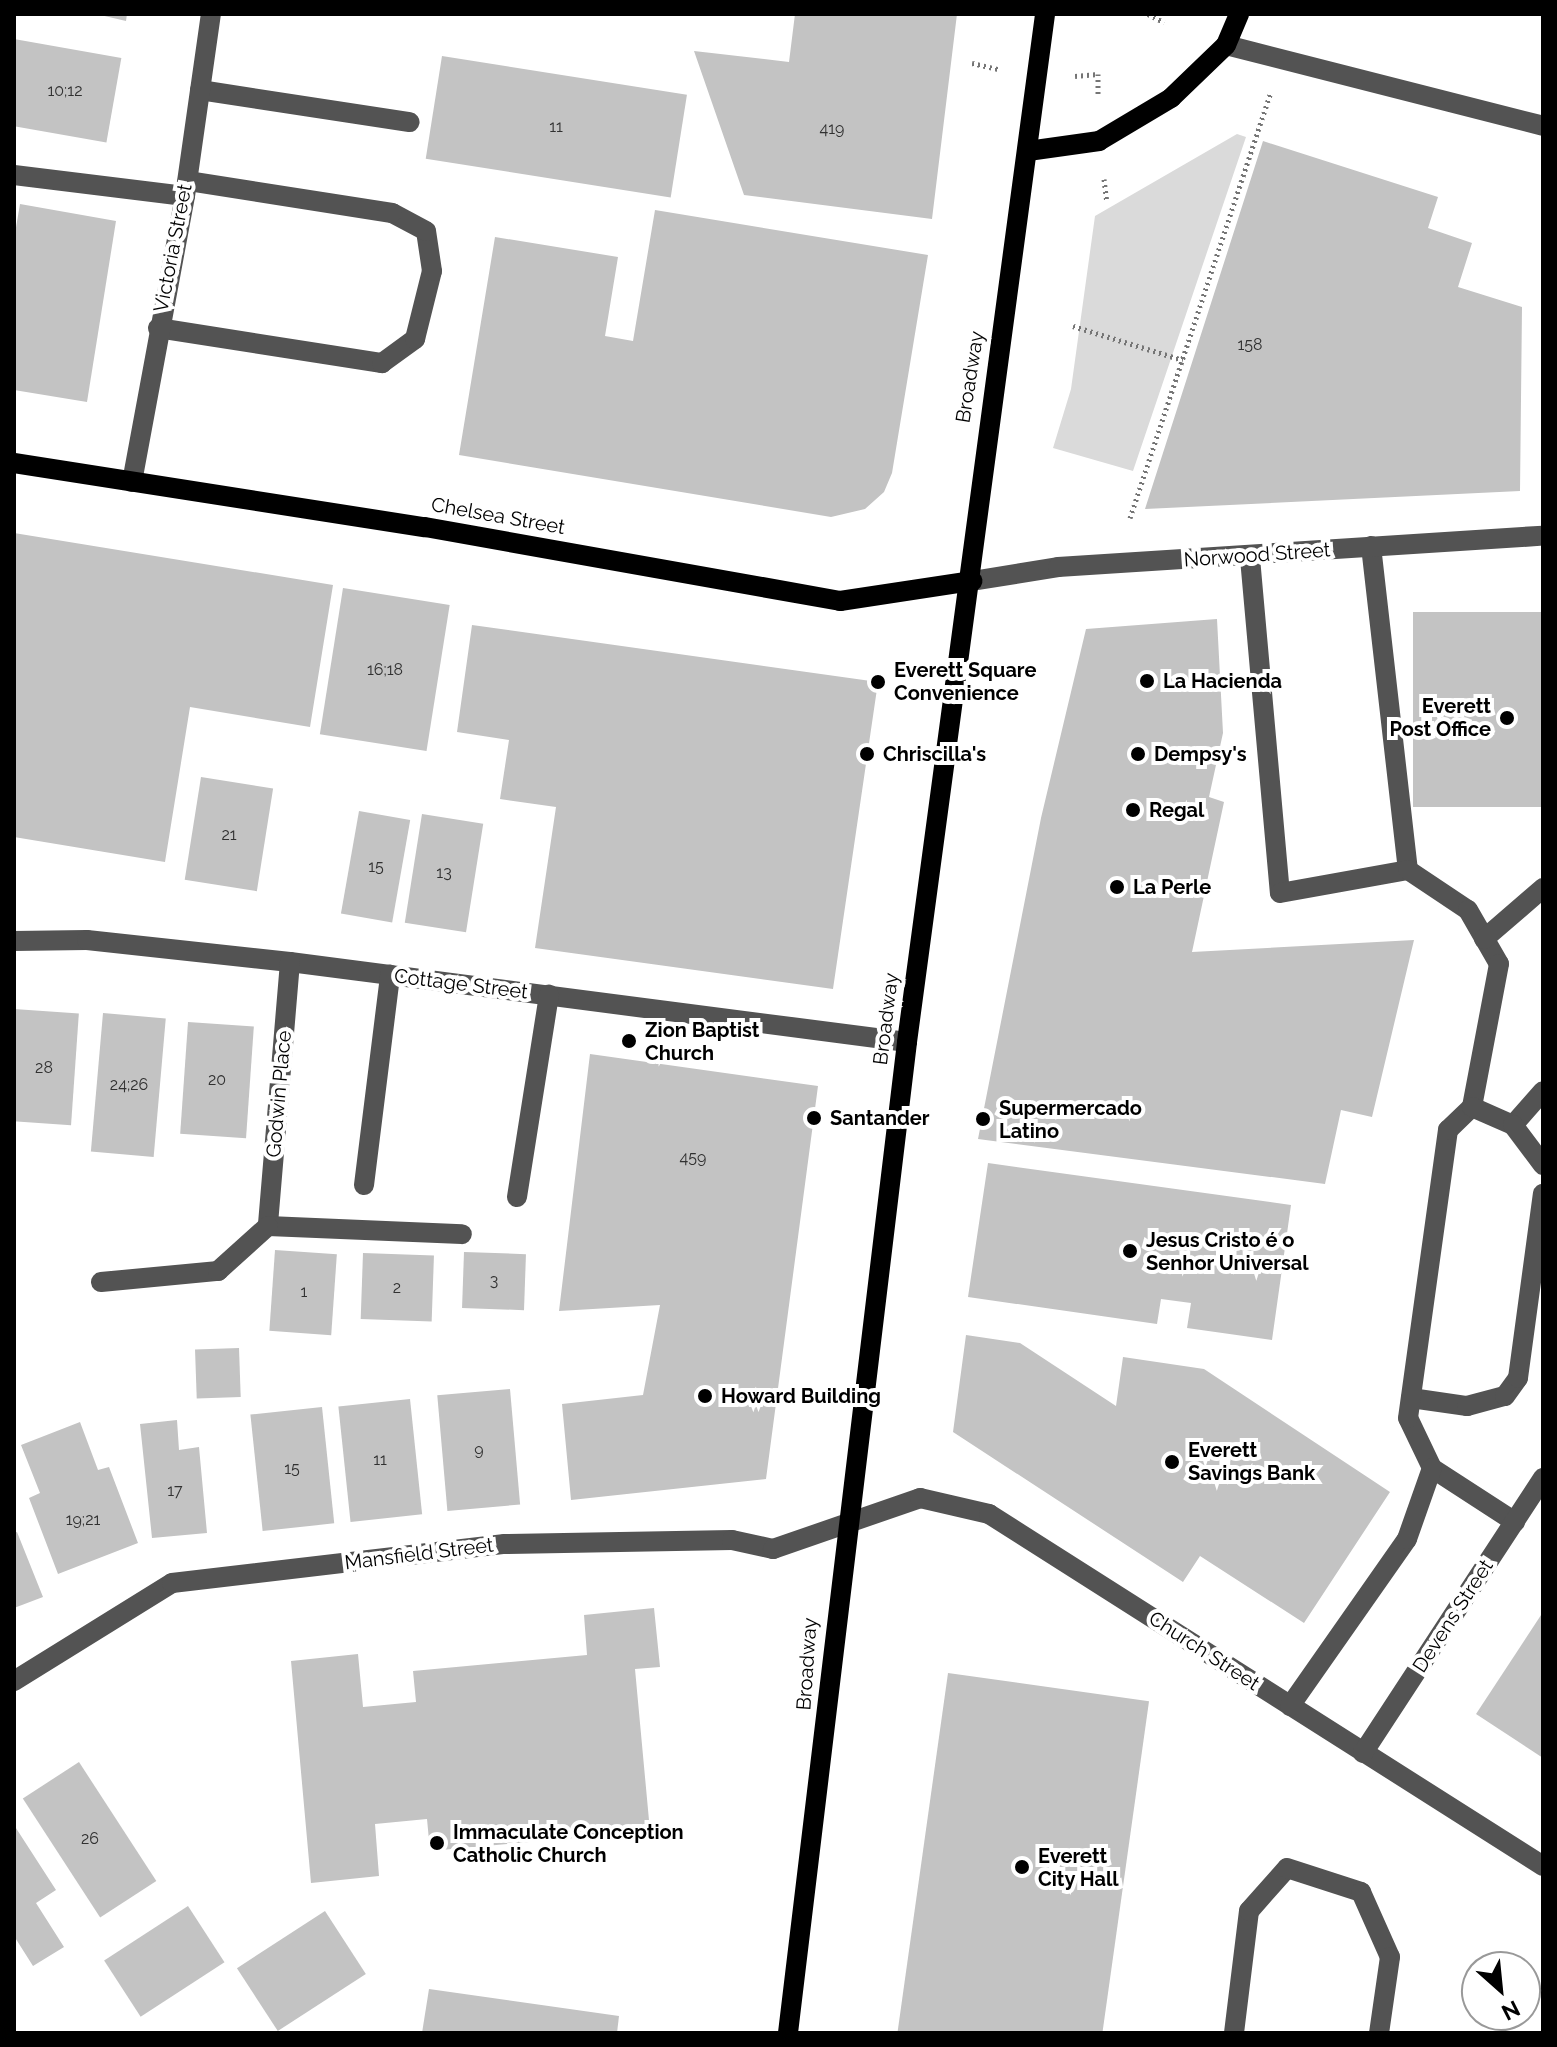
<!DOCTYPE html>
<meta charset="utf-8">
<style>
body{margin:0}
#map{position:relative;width:1557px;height:2047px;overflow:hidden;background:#fff;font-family:Raleway,sans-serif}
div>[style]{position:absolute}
.green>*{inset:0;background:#dadada}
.building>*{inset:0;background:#c3c3c3;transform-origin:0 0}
.path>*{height:5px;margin-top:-2.5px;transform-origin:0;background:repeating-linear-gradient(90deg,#757575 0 2px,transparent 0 6px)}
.minor>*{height:20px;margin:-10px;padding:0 10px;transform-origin:10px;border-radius:10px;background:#535353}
.major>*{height:20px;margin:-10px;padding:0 10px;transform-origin:10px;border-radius:10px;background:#000}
.dots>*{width:22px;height:22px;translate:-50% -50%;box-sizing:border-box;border:4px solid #fff;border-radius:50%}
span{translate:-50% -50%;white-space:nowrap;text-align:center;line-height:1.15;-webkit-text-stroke:8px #fff;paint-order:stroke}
.number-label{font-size:16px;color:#313131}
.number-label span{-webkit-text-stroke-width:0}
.street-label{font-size:20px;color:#000}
.poi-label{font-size:20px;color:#000;font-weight:700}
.left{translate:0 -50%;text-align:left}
.right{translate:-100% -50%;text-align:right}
.frame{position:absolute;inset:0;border:16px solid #000;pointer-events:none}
.north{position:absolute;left:1461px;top:1951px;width:80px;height:80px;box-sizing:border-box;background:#fff;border:2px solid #999;border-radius:50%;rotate:153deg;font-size:22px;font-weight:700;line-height:32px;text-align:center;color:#000}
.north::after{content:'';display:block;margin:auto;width:28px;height:36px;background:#000;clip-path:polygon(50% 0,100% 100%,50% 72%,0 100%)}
</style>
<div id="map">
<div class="green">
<i style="clip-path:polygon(1237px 134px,1246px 137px,1133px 471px,1053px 448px,1071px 389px,1095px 216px)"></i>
</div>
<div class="building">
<i style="clip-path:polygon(96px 14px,127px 14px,126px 21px)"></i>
<i style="clip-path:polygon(795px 14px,957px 14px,932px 219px,744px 195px,694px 51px,789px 62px)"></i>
<i style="left:14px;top:39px;width:109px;height:86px;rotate:10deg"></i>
<i style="left:442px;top:56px;width:248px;height:104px;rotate:9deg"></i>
<i style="clip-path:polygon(1263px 141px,1438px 197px,1428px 228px,1472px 243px,1458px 287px,1522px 307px,1520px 491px,1145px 509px)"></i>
<i style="clip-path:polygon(20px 204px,116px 221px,87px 402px,14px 390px,14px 239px)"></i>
<i style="clip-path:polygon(655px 210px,928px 255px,892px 473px,884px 492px,865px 509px,831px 517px,459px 455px,495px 237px,618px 257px,605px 336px,633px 341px)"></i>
<i style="clip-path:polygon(14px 533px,333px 585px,310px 727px,190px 707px,165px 862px,14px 837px)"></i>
<i style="left:343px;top:588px;width:108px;height:148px;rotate:9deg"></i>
<i style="left:1543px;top:612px;width:195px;height:130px;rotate:90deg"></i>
<i style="clip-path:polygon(1217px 619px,1223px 733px,1209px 797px,1224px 802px,1192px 952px,1414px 940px,1372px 1117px,1341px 1110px,1325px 1184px,978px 1139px,1041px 818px,1086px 629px)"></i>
<i style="clip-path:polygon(472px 625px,878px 682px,833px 989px,535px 948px,556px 807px,500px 799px,509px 740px,457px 732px)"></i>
<i style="left:201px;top:777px;width:73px;height:104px;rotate:9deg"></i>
<i style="left:359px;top:811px;width:52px;height:104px;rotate:10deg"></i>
<i style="left:422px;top:814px;width:62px;height:110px;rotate:9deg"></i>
<i style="left:14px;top:1009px;width:65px;height:112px;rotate:4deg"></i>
<i style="left:103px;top:1013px;width:63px;height:139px;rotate:5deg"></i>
<i style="left:188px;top:1022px;width:66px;height:112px;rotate:4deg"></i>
<i style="clip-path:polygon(590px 1054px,818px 1086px,766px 1479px,571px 1500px,562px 1404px,643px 1395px,660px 1305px,559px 1311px)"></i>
<i style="clip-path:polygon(988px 1163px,1291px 1205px,1272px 1340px,1187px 1328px,1191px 1303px,1161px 1299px,1157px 1324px,968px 1297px)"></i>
<i style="left:275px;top:1250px;width:62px;height:81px;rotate:4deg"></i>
<i style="left:464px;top:1252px;width:62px;height:56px;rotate:2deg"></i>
<i style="left:363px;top:1253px;width:71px;height:66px;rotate:2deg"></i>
<i style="clip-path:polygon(966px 1335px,1020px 1343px,1116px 1406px,1123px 1357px,1204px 1369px,1390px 1492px,1304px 1623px,1200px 1556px,1183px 1582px,953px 1432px)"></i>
<i style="left:239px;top:1348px;width:49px;height:44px;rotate:88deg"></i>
<i style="left:510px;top:1389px;width:116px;height:73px;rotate:85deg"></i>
<i style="left:410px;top:1399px;width:116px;height:72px;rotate:84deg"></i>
<i style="left:322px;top:1407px;width:117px;height:72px;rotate:84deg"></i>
<i style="clip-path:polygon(177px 1420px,179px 1450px,199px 1447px,207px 1533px,152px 1538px,140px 1424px)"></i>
<i style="clip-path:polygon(80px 1422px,98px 1470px,109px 1467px,138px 1543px,58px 1574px,29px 1498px,40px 1493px,21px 1445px)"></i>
<i style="clip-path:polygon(17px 1532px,43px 1597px,14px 1608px,14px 1533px)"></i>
<i style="clip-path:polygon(654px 1608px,660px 1667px,635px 1669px,650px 1831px,430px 1851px,427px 1819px,375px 1824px,379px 1876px,311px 1883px,291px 1661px,358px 1654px,363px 1707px,416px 1702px,413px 1671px,587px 1655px,584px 1615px)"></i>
<i style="clip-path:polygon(1543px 1612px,1543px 1758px,1476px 1714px)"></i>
<i style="left:948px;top:1673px;width:203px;height:364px;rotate:8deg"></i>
<i style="left:79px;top:1762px;width:142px;height:67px;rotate:57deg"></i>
<i style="clip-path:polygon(14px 1825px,56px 1890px,36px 1903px,64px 1947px,33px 1966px,14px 1936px)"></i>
<i style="left:188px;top:1906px;width:67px;height:100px;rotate:57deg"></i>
<i style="left:325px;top:1911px;width:75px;height:105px;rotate:57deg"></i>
<i style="clip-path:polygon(429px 1989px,619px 2016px,617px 2033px,422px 2033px)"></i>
</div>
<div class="path">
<i style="left:1148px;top:14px;width:18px;rotate:27deg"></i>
<i style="left:972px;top:63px;width:27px;rotate:13deg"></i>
<i style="left:1075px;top:76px;width:23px;rotate:-5deg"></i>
<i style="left:1098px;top:74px;width:23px;rotate:90deg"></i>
<i style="left:1104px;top:179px;width:23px;rotate:83deg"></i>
<i style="left:1073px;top:326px;width:115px;rotate:17.2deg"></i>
<i style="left:1130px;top:518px;width:447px;rotate:-71.7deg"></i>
</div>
<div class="minor">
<i style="left:1226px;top:45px;width:327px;rotate:14.3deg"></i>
<i style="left:200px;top:90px;width:212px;rotate:8.7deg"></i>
<i style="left:14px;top:175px;width:172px;rotate:7deg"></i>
<i style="left:158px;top:328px;width:227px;rotate:8.9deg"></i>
<i style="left:382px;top:363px;width:41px;rotate:-36deg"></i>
<i style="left:415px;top:339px;width:70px;rotate:-76deg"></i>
<i style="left:432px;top:271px;width:40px;rotate:-98.5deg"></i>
<i style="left:426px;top:231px;width:38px;rotate:-152deg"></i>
<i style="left:392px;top:213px;width:207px;rotate:-171.1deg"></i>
<i style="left:132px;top:482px;width:291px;rotate:-79.5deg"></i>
<i style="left:185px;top:196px;width:184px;rotate:-81.9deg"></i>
<i style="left:1371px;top:546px;width:326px;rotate:83.5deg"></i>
<i style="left:1250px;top:558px;width:336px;rotate:84.9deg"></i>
<i style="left:1280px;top:893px;width:130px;rotate:-10.2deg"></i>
<i style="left:1408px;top:870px;width:72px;rotate:33.7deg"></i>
<i style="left:1468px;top:910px;width:62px;rotate:60.1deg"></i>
<i style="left:1499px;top:964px;width:146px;rotate:100.7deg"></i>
<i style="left:972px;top:581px;width:87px;rotate:-9.2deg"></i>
<i style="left:1058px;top:567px;width:486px;rotate:-3.7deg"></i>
<i style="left:1484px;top:939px;width:78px;rotate:-40.8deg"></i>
<i style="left:14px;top:941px;width:73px;rotate:-0.8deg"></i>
<i style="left:87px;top:940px;width:204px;rotate:6.2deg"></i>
<i style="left:290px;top:962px;width:622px;rotate:7.39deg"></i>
<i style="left:290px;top:962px;width:265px;rotate:94.8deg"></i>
<i style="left:268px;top:1226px;width:194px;rotate:2.4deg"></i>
<i style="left:1513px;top:1125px;width:45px;rotate:-48.6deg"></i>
<i style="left:364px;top:1185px;width:212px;rotate:-82.9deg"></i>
<i style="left:517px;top:1197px;width:205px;rotate:-81deg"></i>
<i style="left:101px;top:1282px;width:118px;rotate:-5.4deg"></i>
<i style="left:218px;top:1271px;width:67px;rotate:-42deg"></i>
<i style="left:1411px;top:1398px;width:57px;rotate:8.1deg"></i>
<i style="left:1467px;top:1406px;width:39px;rotate:-15deg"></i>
<i style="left:1505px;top:1396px;width:22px;rotate:-54deg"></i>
<i style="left:1518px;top:1378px;width:186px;rotate:-82.3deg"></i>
<i style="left:1515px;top:1522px;width:99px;rotate:-147deg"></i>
<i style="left:1432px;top:1468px;width:55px;rotate:-115.6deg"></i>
<i style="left:1408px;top:1418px;width:291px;rotate:-82.1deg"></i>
<i style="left:1448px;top:1130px;width:33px;rotate:-44deg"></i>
<i style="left:1472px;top:1107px;width:45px;rotate:23.7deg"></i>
<i style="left:1513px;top:1125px;width:50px;rotate:53.1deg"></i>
<i style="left:14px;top:1681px;width:186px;rotate:-31.8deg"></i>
<i style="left:172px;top:1583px;width:335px;rotate:-6.7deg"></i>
<i style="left:505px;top:1544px;width:227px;rotate:-1deg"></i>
<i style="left:732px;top:1540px;width:42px;rotate:12.4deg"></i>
<i style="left:773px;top:1549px;width:156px;rotate:-19.1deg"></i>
<i style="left:920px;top:1498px;width:71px;rotate:13.1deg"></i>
<i style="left:989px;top:1514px;width:656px;rotate:32.43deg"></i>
<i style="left:1290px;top:1706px;width:204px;rotate:-55deg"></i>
<i style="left:1407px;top:1539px;width:75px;rotate:-70.6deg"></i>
<i style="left:1363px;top:1753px;width:329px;rotate:-56.8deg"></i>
<i style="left:1234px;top:2033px;width:123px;rotate:-83deg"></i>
<i style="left:1249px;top:1911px;width:57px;rotate:-48.5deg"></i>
<i style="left:1287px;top:1868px;width:78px;rotate:18deg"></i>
<i style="left:1361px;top:1892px;width:71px;rotate:66deg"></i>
<i style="left:1390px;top:1957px;width:77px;rotate:98.2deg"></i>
</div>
<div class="major">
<i style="left:1028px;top:151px;width:72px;rotate:-8deg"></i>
<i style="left:1099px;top:141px;width:84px;rotate:-30.8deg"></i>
<i style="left:1171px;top:98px;width:76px;rotate:-43.9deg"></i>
<i style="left:1226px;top:45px;width:34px;rotate:-67deg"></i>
<i style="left:14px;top:463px;width:416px;rotate:8.9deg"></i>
<i style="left:425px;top:527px;width:422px;rotate:10.1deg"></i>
<i style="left:840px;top:601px;width:134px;rotate:-8.6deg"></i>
<i style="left:788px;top:2033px;width:998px;rotate:-83.15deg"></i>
<i style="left:907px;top:1042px;width:1037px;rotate:-82.35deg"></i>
</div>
<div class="dots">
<i style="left:1147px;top:681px;background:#000"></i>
<i style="left:878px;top:682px;background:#000"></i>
<i style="left:1507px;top:718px;background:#000"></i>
<i style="left:867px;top:754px;background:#000"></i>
<i style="left:1138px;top:754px;background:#000"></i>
<i style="left:1133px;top:810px;background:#000"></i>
<i style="left:1117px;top:887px;background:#000"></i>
<i style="left:629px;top:1041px;background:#000"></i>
<i style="left:814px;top:1118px;background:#000"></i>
<i style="left:983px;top:1119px;background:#000"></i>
<i style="left:1130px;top:1251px;background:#000"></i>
<i style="left:705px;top:1396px;background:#000"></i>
<i style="left:1172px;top:1462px;background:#000"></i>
<i style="left:437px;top:1843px;background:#000"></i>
<i style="left:1022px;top:1867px;background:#000"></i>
</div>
<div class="number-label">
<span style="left:65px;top:91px">10;12</span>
<span style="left:556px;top:127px">11</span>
<span style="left:832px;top:129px">419</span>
<span style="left:1250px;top:345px">158</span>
<span style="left:385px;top:670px">16;18</span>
<span style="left:229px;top:835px">21</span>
<span style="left:376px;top:867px">15</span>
<span style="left:444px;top:873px">13</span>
<span style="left:44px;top:1068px">28</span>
<span style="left:217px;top:1080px">20</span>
<span style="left:129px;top:1085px">24;26</span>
<span style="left:693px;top:1158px">459</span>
<span style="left:494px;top:1281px">3</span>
<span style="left:397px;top:1288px">2</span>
<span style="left:304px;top:1292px">1</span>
<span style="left:479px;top:1450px">9</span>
<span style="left:380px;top:1460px">11</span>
<span style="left:292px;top:1469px">15</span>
<span style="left:175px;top:1491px">17</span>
<span style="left:83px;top:1520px">19;21</span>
<span style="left:90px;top:1839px">26</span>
</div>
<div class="street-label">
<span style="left:173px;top:248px;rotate:-79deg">Victoria Street</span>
<span style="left:970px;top:377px;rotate:-81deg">Broadway</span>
<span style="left:498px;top:516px;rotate:10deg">Chelsea Street</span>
<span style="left:1257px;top:555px;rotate:-4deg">Norwood Street</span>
<span style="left:461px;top:984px;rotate:7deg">Cottage Street</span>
<span style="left:886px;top:1019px;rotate:-83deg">Broadway</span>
<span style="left:279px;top:1094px;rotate:-85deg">Godwin Place</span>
<span style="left:419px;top:1554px;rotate:-7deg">Mansfield Street</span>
<span style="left:1453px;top:1616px;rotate:-57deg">Devens Street</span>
<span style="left:1204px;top:1651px;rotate:33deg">Church Street</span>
<span style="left:807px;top:1664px;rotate:-86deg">Broadway</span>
</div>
<div class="poi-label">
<span class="left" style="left:894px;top:682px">Everett Square<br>Convenience</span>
<span class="left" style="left:1163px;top:681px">La Hacienda</span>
<span class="right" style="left:1491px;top:718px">Everett<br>Post Office</span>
<span class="left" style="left:883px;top:754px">Chriscilla's</span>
<span class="left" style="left:1154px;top:754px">Dempsy's</span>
<span class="left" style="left:1149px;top:810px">Regal</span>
<span class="left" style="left:1133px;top:887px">La Perle</span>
<span class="left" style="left:645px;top:1042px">Zion Baptist<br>Church</span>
<span class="left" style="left:999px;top:1120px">Supermercado<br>Latino</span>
<span class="left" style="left:830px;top:1118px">Santander</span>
<span class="left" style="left:1146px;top:1252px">Jesus Cristo é o<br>Senhor Universal</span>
<span class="left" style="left:721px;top:1396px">Howard Building</span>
<span class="left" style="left:1188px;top:1462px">Everett<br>Savings Bank</span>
<span class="left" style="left:453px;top:1844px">Immaculate Conception<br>Catholic Church</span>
<span class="left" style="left:1038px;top:1868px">Everett<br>City Hall</span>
</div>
<div class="frame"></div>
<div class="north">N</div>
</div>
